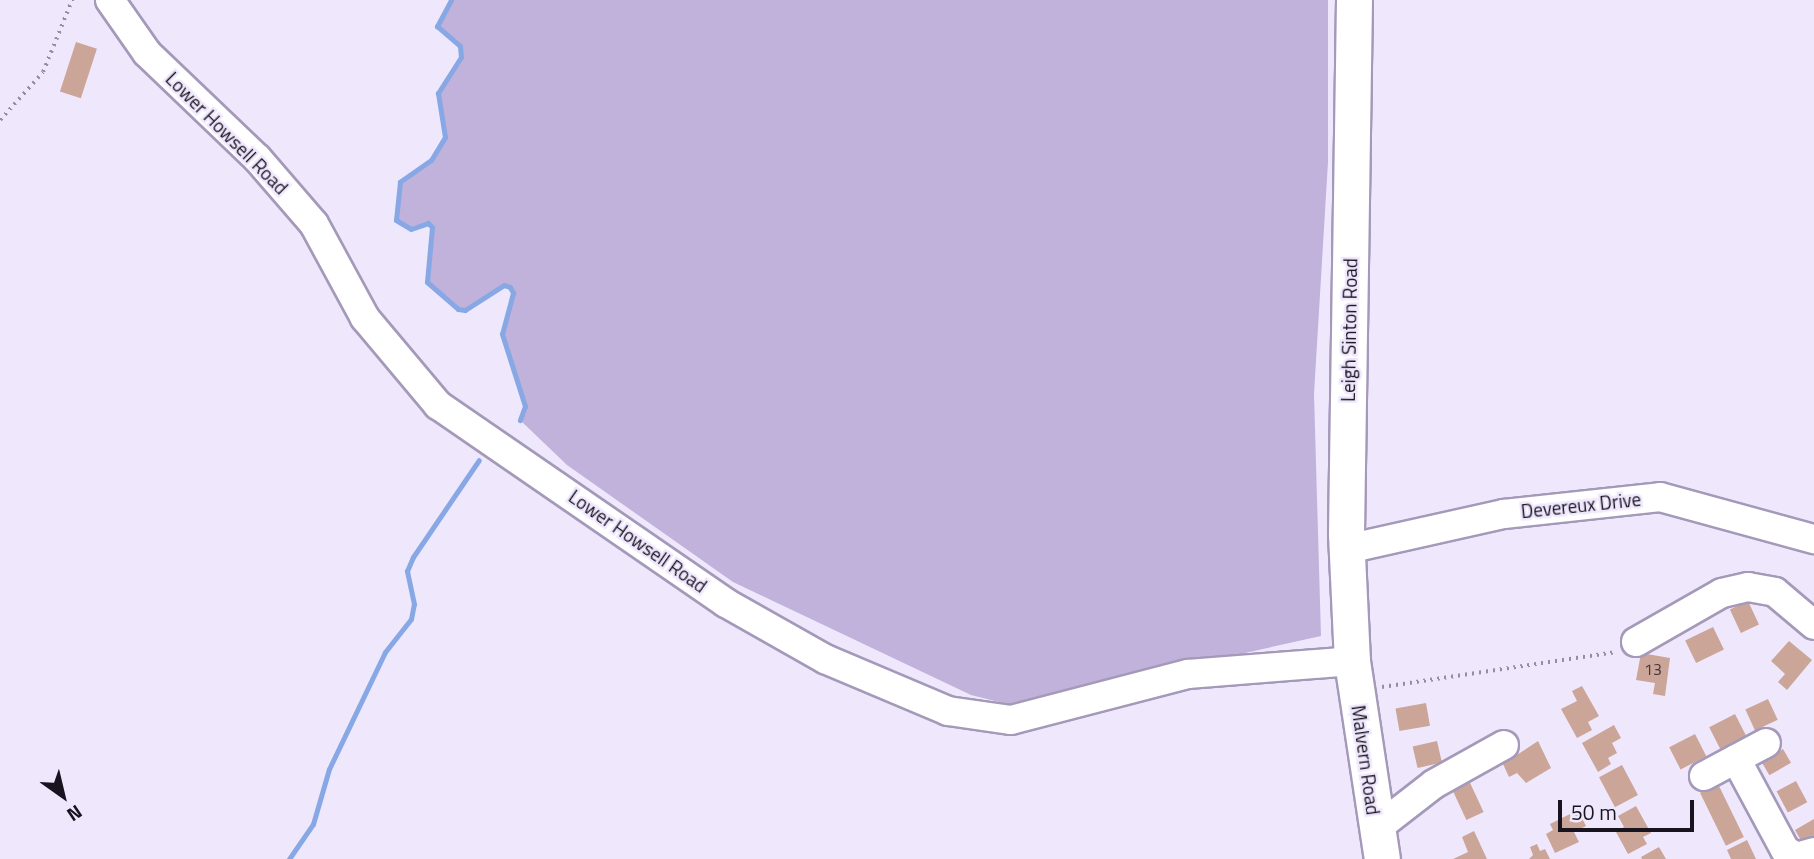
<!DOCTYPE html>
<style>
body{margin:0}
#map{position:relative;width:1814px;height:859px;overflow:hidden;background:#efe8fd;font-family:"Titillium Web",sans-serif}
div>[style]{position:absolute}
.green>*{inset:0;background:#c0b2da}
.stream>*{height:5px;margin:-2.5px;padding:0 2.5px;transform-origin:2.5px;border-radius:2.5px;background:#87a8e5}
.building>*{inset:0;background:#cba598;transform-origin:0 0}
.path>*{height:3.5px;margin-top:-1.75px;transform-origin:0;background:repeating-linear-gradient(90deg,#948e9f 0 2px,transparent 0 7px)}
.roads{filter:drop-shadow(2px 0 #a599ba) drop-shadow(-2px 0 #a599ba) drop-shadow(0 2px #a599ba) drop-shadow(0 -2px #a599ba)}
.minor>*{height:28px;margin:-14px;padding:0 14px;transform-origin:14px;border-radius:14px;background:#fff}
.major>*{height:35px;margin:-17.5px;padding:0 17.5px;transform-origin:17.5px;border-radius:17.5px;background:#fff}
span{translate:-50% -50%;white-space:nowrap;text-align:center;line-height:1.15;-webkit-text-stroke:5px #efe8fd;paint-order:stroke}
.number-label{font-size:16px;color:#44383d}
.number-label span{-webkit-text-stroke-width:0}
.street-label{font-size:19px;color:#17131f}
.north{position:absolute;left:28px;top:761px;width:70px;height:70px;-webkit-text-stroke:5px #efe8fd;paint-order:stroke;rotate:146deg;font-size:19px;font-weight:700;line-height:28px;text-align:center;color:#17131f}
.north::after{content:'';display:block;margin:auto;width:24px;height:32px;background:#17131f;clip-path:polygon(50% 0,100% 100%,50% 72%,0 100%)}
.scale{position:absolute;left:1558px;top:800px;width:136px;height:32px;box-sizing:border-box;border:4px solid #17131f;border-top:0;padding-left:9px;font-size:21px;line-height:24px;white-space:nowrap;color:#17131f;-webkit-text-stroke:5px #efe8fd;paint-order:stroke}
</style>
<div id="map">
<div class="green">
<i style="clip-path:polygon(451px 0,1328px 0,1328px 162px,1314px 394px,1321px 636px,1011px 705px,971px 695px,733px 582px,567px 465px,520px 420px,525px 406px,502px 334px,513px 293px,510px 287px,504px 285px,465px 310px,458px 309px,427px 282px,432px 227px,428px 223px,411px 229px,396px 220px,400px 182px,431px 160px,445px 137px,438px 93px,461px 57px,460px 46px,437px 26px)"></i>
</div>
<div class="stream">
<i style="left:451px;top:0;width:30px;rotate:118deg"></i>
<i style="left:437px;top:26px;width:30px;rotate:41deg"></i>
<i style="left:460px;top:46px;width:11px;rotate:85deg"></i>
<i style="left:461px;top:57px;width:43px;rotate:122.6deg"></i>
<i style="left:438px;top:93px;width:45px;rotate:81deg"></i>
<i style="left:445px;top:137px;width:27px;rotate:121deg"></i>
<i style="left:431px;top:160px;width:38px;rotate:145deg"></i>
<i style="left:400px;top:182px;width:38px;rotate:96deg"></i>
<i style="left:396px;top:220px;width:17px;rotate:31deg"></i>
<i style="left:411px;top:229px;width:18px;rotate:-19deg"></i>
<i style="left:428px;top:223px;width:6px;rotate:45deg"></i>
<i style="left:432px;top:227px;width:55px;rotate:95.2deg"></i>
<i style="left:427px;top:282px;width:41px;rotate:41.1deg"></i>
<i style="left:458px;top:309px;width:7px;rotate:8deg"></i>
<i style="left:465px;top:310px;width:46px;rotate:-32.7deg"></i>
<i style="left:504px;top:285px;width:6px;rotate:18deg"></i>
<i style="left:510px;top:287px;width:7px;rotate:63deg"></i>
<i style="left:513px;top:293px;width:42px;rotate:105deg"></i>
<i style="left:502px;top:334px;width:76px;rotate:72.3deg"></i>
<i style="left:525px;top:406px;width:15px;rotate:110deg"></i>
<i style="left:289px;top:859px;width:42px;rotate:-55.6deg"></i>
<i style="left:313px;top:824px;width:57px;rotate:-73.8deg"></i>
<i style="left:329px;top:769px;width:130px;rotate:-64.4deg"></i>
<i style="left:385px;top:652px;width:42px;rotate:-51.8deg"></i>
<i style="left:411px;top:619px;width:15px;rotate:-79deg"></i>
<i style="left:414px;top:604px;width:34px;rotate:-102deg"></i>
<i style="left:407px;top:571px;width:15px;rotate:-67deg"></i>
<i style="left:413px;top:557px;width:117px;rotate:-55.8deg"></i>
</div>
<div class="building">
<i style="left:76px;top:42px;width:22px;height:52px;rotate:18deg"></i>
<i style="left:1748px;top:601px;width:26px;height:20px;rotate:65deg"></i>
<i style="left:1713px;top:627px;width:25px;height:31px;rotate:64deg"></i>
<i style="clip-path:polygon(1789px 641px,1812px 660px,1787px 690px,1778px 682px,1785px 674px,1771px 661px)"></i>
<i style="clip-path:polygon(1641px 653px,1670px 658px,1665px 696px,1653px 694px,1655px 683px,1636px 680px)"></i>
<i style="clip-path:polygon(1582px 686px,1599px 716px,1588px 722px,1592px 730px,1577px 738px,1561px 709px,1577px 701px,1572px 691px)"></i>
<i style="left:1768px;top:699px;width:23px;height:25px;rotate:65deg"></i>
<i style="left:1426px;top:703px;width:23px;height:31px;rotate:80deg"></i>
<i style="left:1735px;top:714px;width:25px;height:29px;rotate:63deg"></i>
<i style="clip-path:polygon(1614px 725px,1621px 738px,1612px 743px,1617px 753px,1608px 758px,1611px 764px,1598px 772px,1582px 743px)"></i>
<i style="left:1695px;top:734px;width:25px;height:29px;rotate:63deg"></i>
<i style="left:1437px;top:741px;width:22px;height:25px;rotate:77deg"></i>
<i style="clip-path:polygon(1538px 741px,1551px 768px,1526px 783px,1517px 773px,1509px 777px,1503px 764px)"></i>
<i style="left:1783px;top:749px;width:16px;height:25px;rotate:60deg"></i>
<i style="left:1622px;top:765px;width:34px;height:26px;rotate:62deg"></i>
<i style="left:1465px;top:772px;width:44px;height:19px;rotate:65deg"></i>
<i style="left:1796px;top:781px;width:24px;height:22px;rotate:62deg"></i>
<i style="left:1718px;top:784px;width:59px;height:20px;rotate:64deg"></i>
<i style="clip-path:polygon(1636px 806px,1651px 833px,1643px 837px,1647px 844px,1628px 854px,1616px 832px,1624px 827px,1618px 816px)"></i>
<i style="clip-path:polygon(1578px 810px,1586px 826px,1574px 832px,1579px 842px,1555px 853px,1546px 834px,1553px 830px,1550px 824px)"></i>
<i style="clip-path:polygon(1814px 819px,1814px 838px,1803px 844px,1795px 830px)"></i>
<i style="clip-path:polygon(1474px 831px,1487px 859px,1453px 859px,1468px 852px,1462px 837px)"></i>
<i style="clip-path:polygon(1747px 840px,1756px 859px,1731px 859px,1727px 850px)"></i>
<i style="clip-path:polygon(1537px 844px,1540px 851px,1545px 849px,1550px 859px,1529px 859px,1533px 855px,1530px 847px)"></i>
<i style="clip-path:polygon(1659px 847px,1666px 859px,1642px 859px,1641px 857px)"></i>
</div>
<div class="path">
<i style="left:0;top:120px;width:64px;rotate:-48.1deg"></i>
<i style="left:43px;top:72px;width:78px;rotate:-68.1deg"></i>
<i style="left:1382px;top:687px;width:237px;rotate:-8.5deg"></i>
</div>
<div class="roads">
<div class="minor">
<i style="left:110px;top:0;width:65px;rotate:55.1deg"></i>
<i style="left:147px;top:53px;width:152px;rotate:43.7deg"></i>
<i style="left:257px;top:158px;width:87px;rotate:49.2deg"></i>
<i style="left:314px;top:224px;width:107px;rotate:61.5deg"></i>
<i style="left:365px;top:318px;width:114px;rotate:50deg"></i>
<i style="left:438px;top:405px;width:349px;rotate:34.5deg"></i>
<i style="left:726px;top:603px;width:114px;rotate:29.5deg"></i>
<i style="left:825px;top:659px;width:134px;rotate:22.9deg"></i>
<i style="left:948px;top:711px;width:64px;rotate:8.1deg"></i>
<i style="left:1011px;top:720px;width:183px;rotate:-14.6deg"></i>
<i style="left:1188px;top:674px;width:165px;rotate:-4.5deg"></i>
<i style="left:1347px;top:549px;width:161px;rotate:-12.6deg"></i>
<i style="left:1504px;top:514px;width:157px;rotate:-6.2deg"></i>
<i style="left:1660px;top:497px;width:160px;rotate:15.3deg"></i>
<i style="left:1636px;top:642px;width:99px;rotate:-29.7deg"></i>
<i style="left:1722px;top:593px;width:27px;rotate:-13deg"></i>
<i style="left:1748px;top:587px;width:27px;rotate:10deg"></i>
<i style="left:1775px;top:592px;width:51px;rotate:40.2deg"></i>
<i style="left:1736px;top:759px;width:103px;rotate:61.7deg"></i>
<i style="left:1785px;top:850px;width:14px;rotate:30deg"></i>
<i style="left:1797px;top:857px;width:18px;rotate:-16deg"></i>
<i style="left:1704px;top:776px;width:70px;rotate:-28deg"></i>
<i style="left:1376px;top:829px;width:73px;rotate:-37.8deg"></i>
<i style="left:1434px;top:784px;width:80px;rotate:-29.1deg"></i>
</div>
<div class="major">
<i style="left:1354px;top:0;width:534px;rotate:90.86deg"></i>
<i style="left:1346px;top:534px;width:127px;rotate:87.3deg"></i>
<i style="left:1352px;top:661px;width:200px;rotate:81.4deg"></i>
</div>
</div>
<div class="number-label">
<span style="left:1653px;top:669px">13</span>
</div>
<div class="street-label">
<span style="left:227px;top:133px;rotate:45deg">Lower Howsell Road</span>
<span style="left:1349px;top:330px;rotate:-89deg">Leigh Sinton Road</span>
<span style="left:1581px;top:505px;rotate:-6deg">Devereux Drive</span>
<span style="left:638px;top:541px;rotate:35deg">Lower Howsell Road</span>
<span style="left:1366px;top:760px;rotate:82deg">Malvern Road</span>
</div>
<div class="north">N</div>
<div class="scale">50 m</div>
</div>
